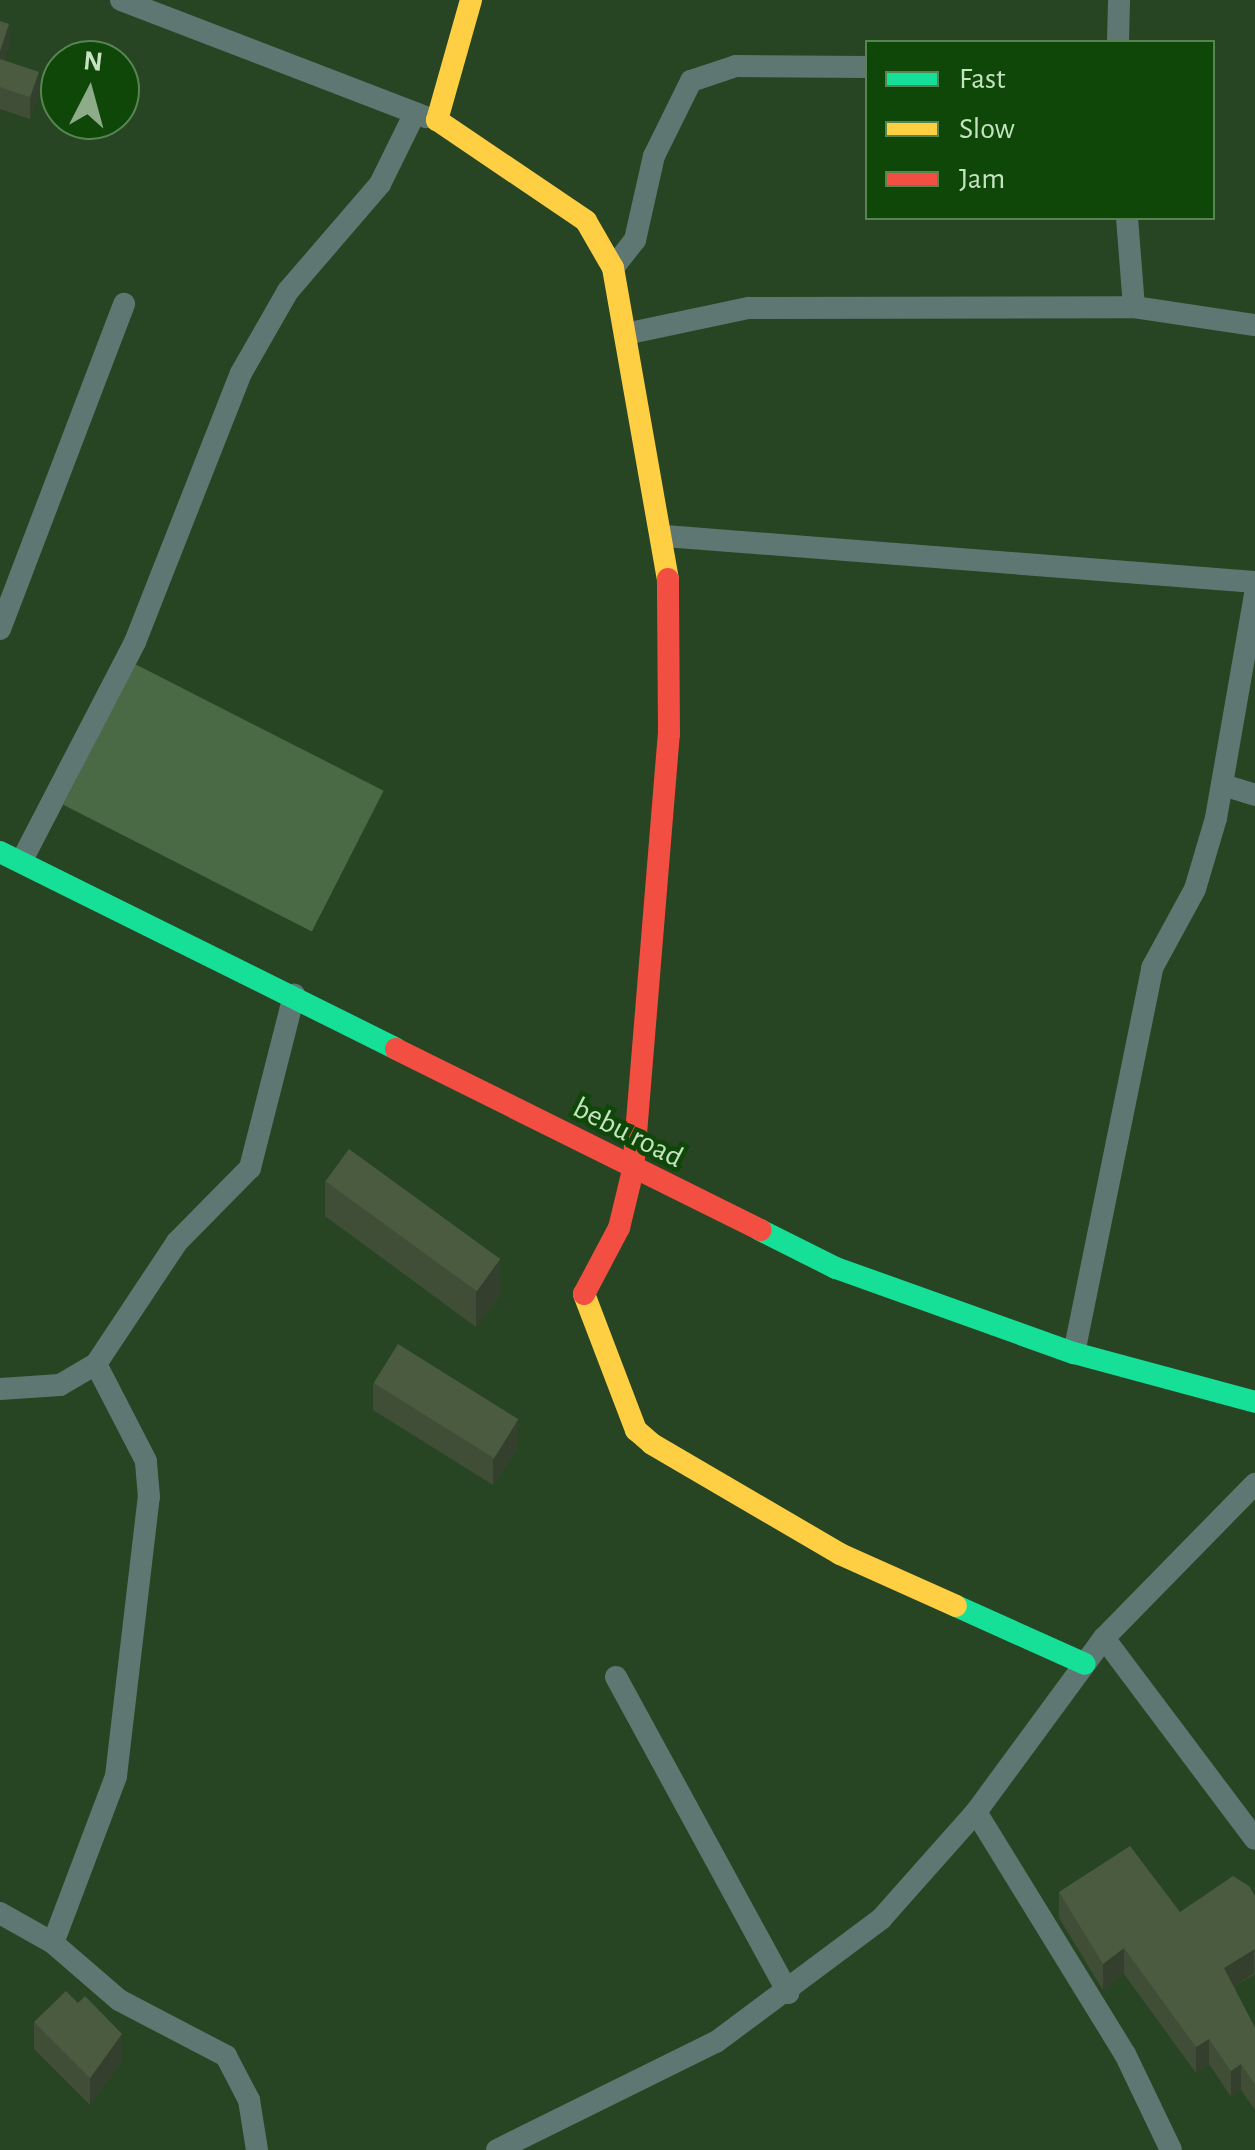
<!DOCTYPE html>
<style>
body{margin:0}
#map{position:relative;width:1255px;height:2150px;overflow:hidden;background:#274523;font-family:"Alegreya Sans",sans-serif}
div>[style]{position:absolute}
.green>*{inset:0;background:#4a6a46;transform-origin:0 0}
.street>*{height:22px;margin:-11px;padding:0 11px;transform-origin:11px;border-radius:11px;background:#5f7773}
.fast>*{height:22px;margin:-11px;padding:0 11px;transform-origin:11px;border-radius:11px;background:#16e098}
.slow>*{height:22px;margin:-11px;padding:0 11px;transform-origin:11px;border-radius:11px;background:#ffcf43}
.jam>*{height:22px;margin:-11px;padding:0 11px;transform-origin:11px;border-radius:11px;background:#f24e42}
.wall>*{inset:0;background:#404e37}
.shaded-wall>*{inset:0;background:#34402d}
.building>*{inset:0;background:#4a5b40;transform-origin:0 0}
span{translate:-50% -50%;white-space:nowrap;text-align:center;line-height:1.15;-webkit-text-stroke:9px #0e4708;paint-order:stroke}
.street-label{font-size:30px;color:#c5e2c1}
.legend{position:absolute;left:865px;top:40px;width:350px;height:180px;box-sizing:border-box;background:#0e4708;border:2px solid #578552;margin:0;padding:12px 18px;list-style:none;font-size:30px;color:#c5e2c1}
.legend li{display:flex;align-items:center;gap:20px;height:50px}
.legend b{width:50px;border:2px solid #578552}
.north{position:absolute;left:40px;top:40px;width:100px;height:100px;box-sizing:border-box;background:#0e4708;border:2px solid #578552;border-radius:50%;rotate:6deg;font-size:28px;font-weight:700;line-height:40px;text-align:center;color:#c5e2c1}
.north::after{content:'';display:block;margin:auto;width:35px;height:45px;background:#8eab8a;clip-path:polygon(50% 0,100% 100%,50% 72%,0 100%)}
</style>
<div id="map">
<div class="green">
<i style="left:135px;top:664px;width:279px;height:158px;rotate:27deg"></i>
</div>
<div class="street">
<i style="left:121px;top:0;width:327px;rotate:21deg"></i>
<i style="left:1118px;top:42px;width:42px;rotate:-88.6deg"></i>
<i style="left:1127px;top:218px;width:89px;rotate:85.5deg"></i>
<i style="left:613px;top:268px;width:36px;rotate:-52deg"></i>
<i style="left:635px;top:240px;width:86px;rotate:-77.3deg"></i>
<i style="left:654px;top:156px;width:84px;rotate:-63.7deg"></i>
<i style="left:691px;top:81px;width:47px;rotate:-18.4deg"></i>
<i style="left:736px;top:66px;width:132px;rotate:0.4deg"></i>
<i style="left:630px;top:333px;width:122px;rotate:-11.9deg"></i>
<i style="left:749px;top:308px;width:385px;rotate:-0.1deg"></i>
<i style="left:1134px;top:307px;width:122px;rotate:8.5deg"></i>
<i style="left:665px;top:536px;width:592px;rotate:4.46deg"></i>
<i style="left:0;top:629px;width:348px;rotate:-69.1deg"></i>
<i style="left:1223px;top:785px;width:34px;rotate:17deg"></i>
<i style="left:21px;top:862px;width:248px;rotate:-62.6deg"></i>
<i style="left:135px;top:642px;width:289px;rotate:-68.5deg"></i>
<i style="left:241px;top:373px;width:95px;rotate:-60.2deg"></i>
<i style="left:288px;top:291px;width:141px;rotate:-49.3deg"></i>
<i style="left:380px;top:184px;width:79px;rotate:-63.8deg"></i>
<i style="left:1074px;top:1353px;width:393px;rotate:-78.5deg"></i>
<i style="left:1152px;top:968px;width:90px;rotate:-61.4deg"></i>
<i style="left:1195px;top:889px;width:74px;rotate:-73.5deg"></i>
<i style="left:1216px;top:818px;width:227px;rotate:-80.1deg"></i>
<i style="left:0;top:1389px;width:60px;rotate:-3.8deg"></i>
<i style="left:60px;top:1385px;width:42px;rotate:-30.3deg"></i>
<i style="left:96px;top:1364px;width:146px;rotate:-56.4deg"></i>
<i style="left:177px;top:1242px;width:104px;rotate:-45.4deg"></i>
<i style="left:250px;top:1168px;width:179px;rotate:-75.7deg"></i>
<i style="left:1104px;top:1638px;width:251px;rotate:53.1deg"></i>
<i style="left:616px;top:1677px;width:360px;rotate:61.4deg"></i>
<i style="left:976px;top:1812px;width:284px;rotate:58.4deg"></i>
<i style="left:1125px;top:2054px;width:106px;rotate:64.4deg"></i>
<i style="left:0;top:1913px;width:61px;rotate:29.5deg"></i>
<i style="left:53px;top:1943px;width:87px;rotate:40.8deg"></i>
<i style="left:119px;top:2000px;width:121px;rotate:27.6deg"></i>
<i style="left:226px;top:2056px;width:50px;rotate:62.4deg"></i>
<i style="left:249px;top:2100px;width:51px;rotate:80.9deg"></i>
<i style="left:53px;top:1943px;width:178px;rotate:-69.3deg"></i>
<i style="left:116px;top:1776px;width:281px;rotate:-83.3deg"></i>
<i style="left:149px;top:1497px;width:36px;rotate:-95deg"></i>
<i style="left:146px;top:1461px;width:109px;rotate:-117.3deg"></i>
<i style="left:497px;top:2150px;width:244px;rotate:-26.3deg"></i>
<i style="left:716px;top:2042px;width:206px;rotate:-36.7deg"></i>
<i style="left:881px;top:1919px;width:143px;rotate:-48.4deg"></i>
<i style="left:976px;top:1812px;width:216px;rotate:-53.7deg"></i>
<i style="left:1104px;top:1638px;width:216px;rotate:-45.6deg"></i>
</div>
<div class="fast">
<i style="left:0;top:852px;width:442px;rotate:26.4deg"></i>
<i style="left:760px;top:1230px;width:85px;rotate:26.6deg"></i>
<i style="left:836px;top:1268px;width:253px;rotate:19.7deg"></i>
<i style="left:1074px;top:1353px;width:188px;rotate:15.1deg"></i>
<i style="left:956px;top:1606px;width:141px;rotate:24.2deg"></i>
</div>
<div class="slow">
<i style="left:471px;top:0;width:125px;rotate:105.8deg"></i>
<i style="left:437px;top:120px;width:180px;rotate:34.1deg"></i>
<i style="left:586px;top:221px;width:54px;rotate:60.1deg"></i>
<i style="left:613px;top:268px;width:316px;rotate:80deg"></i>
<i style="left:584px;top:1294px;width:146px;rotate:69.1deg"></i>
<i style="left:636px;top:1430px;width:21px;rotate:41deg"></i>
<i style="left:652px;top:1444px;width:218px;rotate:30.3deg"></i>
<i style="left:840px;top:1554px;width:127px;rotate:24.1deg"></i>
</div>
<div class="jam">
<i style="left:396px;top:1049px;width:407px;rotate:26.4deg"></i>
<i style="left:584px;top:1294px;width:75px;rotate:-62.1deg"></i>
<i style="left:619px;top:1228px;width:60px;rotate:-76.4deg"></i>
<i style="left:633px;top:1170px;width:437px;rotate:-85.3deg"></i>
<i style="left:669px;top:734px;width:155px;rotate:-90.4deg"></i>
</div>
<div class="wall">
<i style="clip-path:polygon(0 21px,9px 46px,4px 61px,39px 94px,30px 119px,0 109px)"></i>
<i style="clip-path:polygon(325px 1181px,500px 1295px,476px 1327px,325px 1216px)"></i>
<i style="clip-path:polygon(373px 1383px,518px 1447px,493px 1485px,373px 1410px)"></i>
<i style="clip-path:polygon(1059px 1892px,1180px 1912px,1255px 1896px,1255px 1974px,1234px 1987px,1255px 2028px,1255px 2110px,1241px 2090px,1231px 2097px,1209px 2064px,1196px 2073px,1124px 1974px,1103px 1990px,1059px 1918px)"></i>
<i style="clip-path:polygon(34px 2022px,122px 2061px,90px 2105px,34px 2049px)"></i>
</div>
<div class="shaded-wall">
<i style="clip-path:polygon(9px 24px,9px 46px,0 74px,0 51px)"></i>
<i style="clip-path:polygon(39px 72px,39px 94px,30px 119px,30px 97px)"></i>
<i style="clip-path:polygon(500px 1260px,500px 1295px,476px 1327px,476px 1291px)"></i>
<i style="clip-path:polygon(518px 1420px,518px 1447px,493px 1485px,493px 1459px)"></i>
<i style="clip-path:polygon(1124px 1948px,1124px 1974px,1103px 1990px,1103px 1964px)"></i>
<i style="clip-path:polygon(1254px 1948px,1254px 1973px,1224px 1994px,1224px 1968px)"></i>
<i style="clip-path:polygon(122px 2034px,122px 2061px,90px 2105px,90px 2078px)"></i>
<i style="clip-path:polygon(1209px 2039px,1209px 2064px,1196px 2073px,1196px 2047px)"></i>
<i style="clip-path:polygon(1241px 2064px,1241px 2090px,1231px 2097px,1231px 2071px)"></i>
</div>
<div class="building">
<i style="clip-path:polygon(0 21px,9px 24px,0 51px)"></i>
<i style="clip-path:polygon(0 59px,39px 72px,30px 97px,0 87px)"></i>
<i style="left:349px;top:1149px;width:187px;height:40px;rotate:36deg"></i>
<i style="left:398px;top:1344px;width:142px;height:46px;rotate:32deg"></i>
<i style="clip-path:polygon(1130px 1846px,1180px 1912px,1233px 1876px,1249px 1886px,1255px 1896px,1255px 1949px,1224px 1968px,1255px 2028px,1255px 2085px,1241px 2064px,1231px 2071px,1209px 2039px,1196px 2047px,1124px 1948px,1103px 1964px,1059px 1892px)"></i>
<i style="clip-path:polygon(66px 1991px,78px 2003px,85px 1996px,122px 2034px,90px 2078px,34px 2022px)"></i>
</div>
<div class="street-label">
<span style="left:628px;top:1133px;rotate:27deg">bebu road</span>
</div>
<ul class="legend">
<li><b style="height:12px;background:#16e098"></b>Fast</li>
<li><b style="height:12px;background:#ffcf43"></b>Slow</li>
<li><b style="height:12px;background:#f24e42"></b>Jam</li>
</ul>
<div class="north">N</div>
</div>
